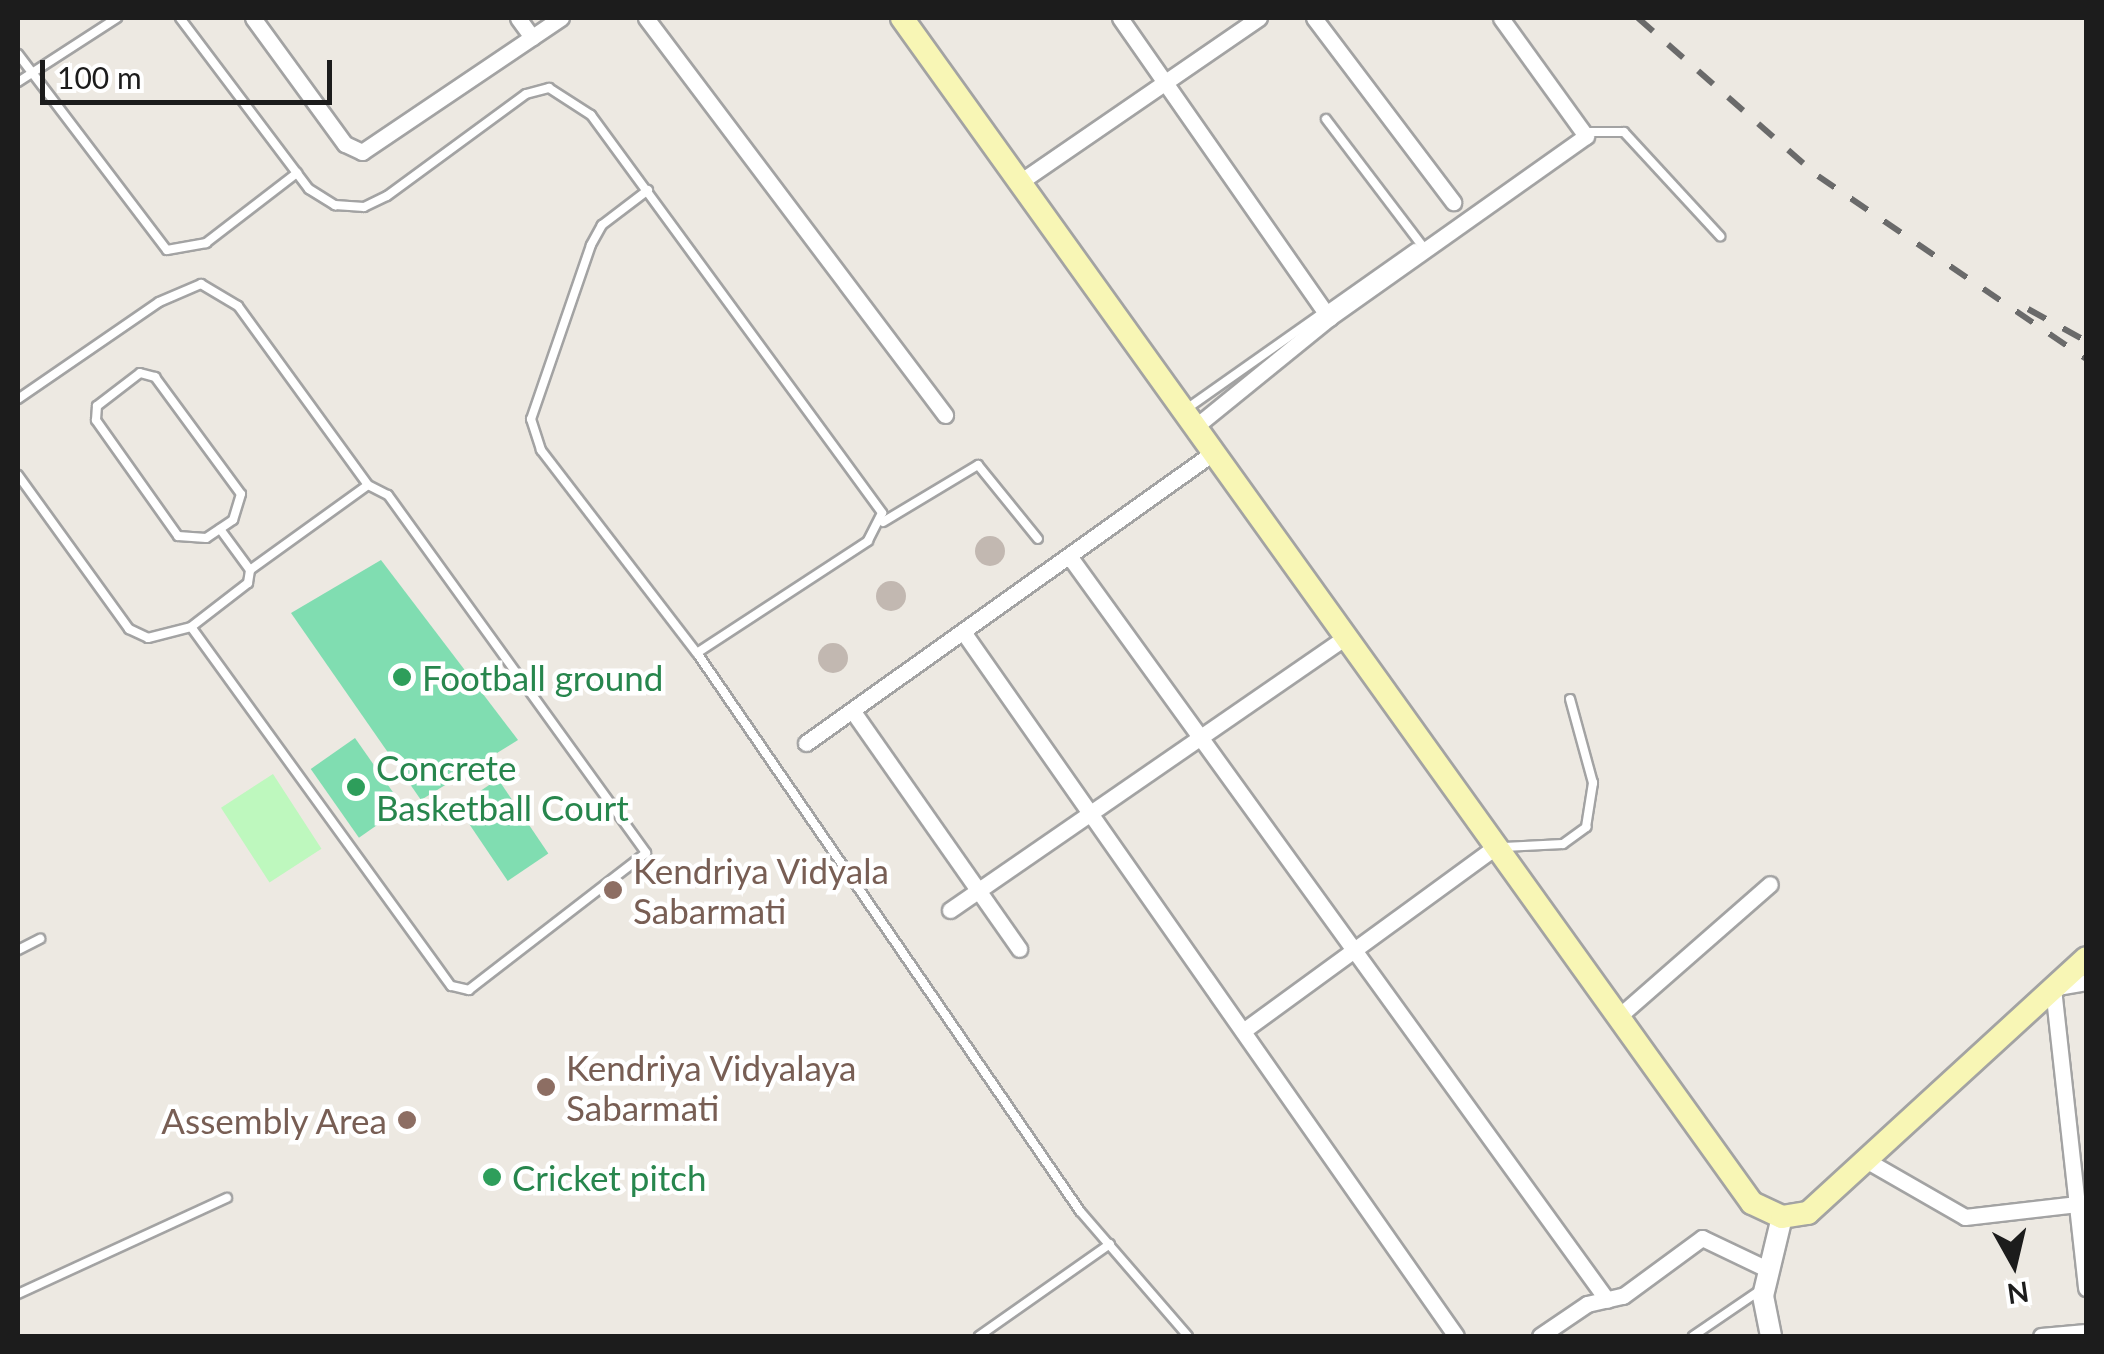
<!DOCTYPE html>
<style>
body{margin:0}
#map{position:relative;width:2104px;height:1354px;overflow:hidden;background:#ede9e2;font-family:Lato,sans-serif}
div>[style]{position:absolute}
.park>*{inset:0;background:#bef8be;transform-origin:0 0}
.pitch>*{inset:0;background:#80ddb1;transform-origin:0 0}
.building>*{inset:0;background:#c2b8b1}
.round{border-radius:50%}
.roads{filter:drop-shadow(2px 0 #a3a3a3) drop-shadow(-2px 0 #a3a3a3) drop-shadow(0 2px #a3a3a3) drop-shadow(0 -2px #a3a3a3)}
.service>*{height:8px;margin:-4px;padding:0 4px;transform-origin:4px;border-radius:4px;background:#fff}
.minor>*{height:15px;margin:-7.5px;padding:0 7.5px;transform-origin:7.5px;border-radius:7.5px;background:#fff}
.tertiary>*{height:20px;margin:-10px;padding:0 10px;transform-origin:10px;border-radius:10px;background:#fff}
.secondary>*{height:22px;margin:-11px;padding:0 11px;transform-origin:11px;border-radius:11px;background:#f8f6b5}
.rail>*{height:6px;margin-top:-3px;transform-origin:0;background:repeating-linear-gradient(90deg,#6a6a6a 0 20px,transparent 0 40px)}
.dots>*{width:28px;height:28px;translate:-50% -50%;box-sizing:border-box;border:5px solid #fff;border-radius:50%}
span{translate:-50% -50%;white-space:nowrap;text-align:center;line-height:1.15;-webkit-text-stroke:9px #fff;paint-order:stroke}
.leisure-label{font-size:35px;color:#27864d}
.left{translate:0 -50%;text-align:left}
.education-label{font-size:35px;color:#785e54}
.right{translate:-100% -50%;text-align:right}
.frame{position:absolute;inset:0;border:20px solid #1c1c1c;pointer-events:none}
.north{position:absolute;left:1964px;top:1214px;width:100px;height:100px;-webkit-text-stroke:8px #fff;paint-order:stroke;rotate:172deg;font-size:28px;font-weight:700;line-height:40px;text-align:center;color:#1c1c1c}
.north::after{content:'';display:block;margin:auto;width:35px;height:45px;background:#1c1c1c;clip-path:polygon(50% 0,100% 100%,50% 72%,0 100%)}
.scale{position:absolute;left:40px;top:60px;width:292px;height:45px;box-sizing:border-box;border:5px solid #1c1c1c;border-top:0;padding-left:12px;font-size:30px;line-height:35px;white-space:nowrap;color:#1c1c1c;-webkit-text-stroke:8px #fff;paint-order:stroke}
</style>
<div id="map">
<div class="park">
<i style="left:273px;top:774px;width:89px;height:62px;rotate:57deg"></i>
</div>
<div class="pitch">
<i style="clip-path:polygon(381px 560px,518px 740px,421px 800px,291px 613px)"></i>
<i style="left:355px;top:738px;width:84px;height:54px;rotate:55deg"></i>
<i style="left:498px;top:779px;width:90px;height:49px;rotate:56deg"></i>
</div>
<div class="building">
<i class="round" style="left:975px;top:536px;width:30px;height:30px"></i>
<i class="round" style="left:876px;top:581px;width:30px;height:30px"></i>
<i class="round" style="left:818px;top:643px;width:30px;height:30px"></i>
</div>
<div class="roads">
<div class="service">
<i style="left:180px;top:18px;width:214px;rotate:53deg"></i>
<i style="left:309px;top:189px;width:31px;rotate:32deg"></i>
<i style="left:335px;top:205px;width:29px;rotate:4deg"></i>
<i style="left:364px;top:207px;width:25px;rotate:-26deg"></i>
<i style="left:387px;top:196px;width:172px;rotate:-36.3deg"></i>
<i style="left:526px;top:94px;width:24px;rotate:-15deg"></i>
<i style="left:549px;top:88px;width:50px;rotate:32.7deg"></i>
<i style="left:591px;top:115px;width:493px;rotate:53.8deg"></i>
<i style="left:882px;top:513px;width:31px;rotate:117deg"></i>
<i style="left:868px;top:541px;width:204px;rotate:146.8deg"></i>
<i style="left:18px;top:54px;width:246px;rotate:52.8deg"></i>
<i style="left:167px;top:250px;width:40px;rotate:-10deg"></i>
<i style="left:206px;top:243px;width:115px;rotate:-37.6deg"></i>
<i style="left:18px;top:82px;width:118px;rotate:-32.9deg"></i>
<i style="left:1326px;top:119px;width:157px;rotate:52.8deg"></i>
<i style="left:1582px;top:132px;width:42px"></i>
<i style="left:1624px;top:132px;width:142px;rotate:47.3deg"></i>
<i style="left:648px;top:190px;width:58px;rotate:142.7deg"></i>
<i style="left:602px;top:225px;width:23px;rotate:119deg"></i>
<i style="left:591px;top:245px;width:184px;rotate:109deg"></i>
<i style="left:531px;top:419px;width:33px;rotate:72deg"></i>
<i style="left:541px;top:450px;width:256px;rotate:52.5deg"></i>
<i style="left:697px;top:653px;width:677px;rotate:55.54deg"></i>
<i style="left:1080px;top:1211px;width:165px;rotate:49.2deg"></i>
<i style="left:140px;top:373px;width:16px;rotate:15deg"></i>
<i style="left:155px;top:377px;width:145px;rotate:53.7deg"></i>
<i style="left:241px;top:494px;width:27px;rotate:107deg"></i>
<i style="left:233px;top:520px;width:32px;rotate:146deg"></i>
<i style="left:206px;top:538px;width:28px;rotate:-176deg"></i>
<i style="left:178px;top:536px;width:142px;rotate:-125.3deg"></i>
<i style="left:96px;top:420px;width:14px;rotate:-86deg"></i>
<i style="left:97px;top:406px;width:54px;rotate:-37.5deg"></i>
<i style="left:18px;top:399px;width:171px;rotate:-34.5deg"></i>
<i style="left:159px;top:302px;width:46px;rotate:-23.2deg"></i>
<i style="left:201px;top:284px;width:43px;rotate:30.7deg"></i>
<i style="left:238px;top:306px;width:221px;rotate:54deg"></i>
<i style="left:368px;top:485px;width:22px;rotate:27deg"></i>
<i style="left:388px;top:495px;width:441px;rotate:54.2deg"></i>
<i style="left:646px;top:853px;width:224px;rotate:142.3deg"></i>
<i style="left:469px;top:990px;width:18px;rotate:-167deg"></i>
<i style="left:451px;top:986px;width:443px;rotate:-125.9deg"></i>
<i style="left:191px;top:627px;width:72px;rotate:-37.7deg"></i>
<i style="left:248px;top:583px;width:13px;rotate:-81deg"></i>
<i style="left:250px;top:570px;width:145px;rotate:-35.8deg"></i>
<i style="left:1185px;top:410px;width:281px;rotate:-35.2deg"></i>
<i style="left:18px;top:475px;width:190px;rotate:54.2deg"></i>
<i style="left:129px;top:629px;width:21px;rotate:25deg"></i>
<i style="left:148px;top:638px;width:44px;rotate:-14.3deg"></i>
<i style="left:883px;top:522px;width:111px;rotate:-31deg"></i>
<i style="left:978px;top:465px;width:95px;rotate:51deg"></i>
<i style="left:220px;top:529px;width:51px;rotate:53.8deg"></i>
<i style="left:1504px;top:847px;width:59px;rotate:-2.9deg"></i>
<i style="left:1563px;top:844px;width:29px;rotate:-36deg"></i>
<i style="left:1586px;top:827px;width:45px;rotate:-81deg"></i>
<i style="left:1593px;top:783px;width:87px;rotate:-105.3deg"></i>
<i style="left:18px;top:950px;width:25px;rotate:-27deg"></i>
<i style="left:18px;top:1294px;width:230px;rotate:-24.7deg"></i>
<i style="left:979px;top:1336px;width:160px;rotate:-35.1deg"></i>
<i style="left:1693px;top:1336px;width:83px;rotate:-34.3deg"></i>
</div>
<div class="minor">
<i style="left:253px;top:18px;width:156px;rotate:53.9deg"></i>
<i style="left:345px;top:144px;width:19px;rotate:25deg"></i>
<i style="left:362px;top:152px;width:240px;rotate:-34deg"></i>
<i style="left:518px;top:18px;width:24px;rotate:54deg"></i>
<i style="left:646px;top:18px;width:497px;rotate:53deg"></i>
<i style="left:1120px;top:18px;width:366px;rotate:55.1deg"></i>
<i style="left:1314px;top:18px;width:231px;rotate:52.9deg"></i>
<i style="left:1020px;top:182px;width:290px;rotate:-34.5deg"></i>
<i style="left:1195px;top:427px;width:173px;rotate:-39.1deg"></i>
<i style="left:1329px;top:318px;width:315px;rotate:-35.3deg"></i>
<i style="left:1586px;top:136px;width:145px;rotate:-125.8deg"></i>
<i style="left:1072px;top:560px;width:913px;rotate:54.13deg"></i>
<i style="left:966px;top:636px;width:854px;rotate:55.01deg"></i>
<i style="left:854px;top:713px;width:288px;rotate:55deg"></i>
<i style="left:806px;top:743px;width:501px;rotate:-35.5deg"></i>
<i style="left:950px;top:910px;width:480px;rotate:-34.6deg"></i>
<i style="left:2086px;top:982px;width:34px;rotate:170deg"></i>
<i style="left:2053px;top:988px;width:302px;rotate:83.7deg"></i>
<i style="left:1617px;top:1018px;width:203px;rotate:-41.2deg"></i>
<i style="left:1243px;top:1031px;width:312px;rotate:-36.1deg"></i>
<i style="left:1871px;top:1163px;width:108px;rotate:29.9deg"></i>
<i style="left:1965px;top:1217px;width:113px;rotate:-6.6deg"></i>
<i style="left:1540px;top:1336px;width:57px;rotate:-34.2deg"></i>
<i style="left:1587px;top:1304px;width:37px;rotate:-13deg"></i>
<i style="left:1623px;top:1296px;width:98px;rotate:-36.3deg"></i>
<i style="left:1702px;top:1238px;width:74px;rotate:25.5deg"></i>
<i style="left:2041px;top:1336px;width:45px;rotate:-5.1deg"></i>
</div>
<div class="tertiary">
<i style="left:1771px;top:1336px;width:41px;rotate:-101.3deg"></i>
<i style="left:1763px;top:1296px;width:81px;rotate:-76.5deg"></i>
</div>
<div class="secondary">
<i style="left:902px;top:18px;width:1458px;rotate:54.35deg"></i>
<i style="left:1752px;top:1203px;width:33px;rotate:25deg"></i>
<i style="left:1782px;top:1217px;width:26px;rotate:-9deg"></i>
<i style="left:1808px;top:1213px;width:377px;rotate:-42.5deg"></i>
</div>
</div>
<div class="rail">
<i style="left:1638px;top:18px;width:240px;rotate:41.3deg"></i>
<i style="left:1818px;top:176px;width:325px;rotate:34.3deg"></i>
<i style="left:2028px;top:309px;width:66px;rotate:28.9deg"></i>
</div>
<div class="dots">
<i style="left:402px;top:677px;background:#2e9e5b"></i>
<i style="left:356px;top:787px;background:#2e9e5b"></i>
<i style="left:613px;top:890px;background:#8d6e63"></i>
<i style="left:546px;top:1087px;background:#8d6e63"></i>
<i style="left:407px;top:1120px;background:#8d6e63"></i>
<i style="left:492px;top:1177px;background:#2e9e5b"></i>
</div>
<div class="leisure-label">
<span class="left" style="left:422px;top:677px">Football ground</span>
<span class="left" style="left:376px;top:787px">Concrete<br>Basketball Court</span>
<span class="left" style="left:512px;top:1177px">Cricket pitch</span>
</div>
<div class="education-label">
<span class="left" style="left:633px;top:890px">Kendriya Vidyala<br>Sabarmati</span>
<span class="left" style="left:566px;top:1087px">Kendriya Vidyalaya<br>Sabarmati</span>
<span class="right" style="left:387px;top:1120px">Assembly Area</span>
</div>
<div class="frame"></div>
<div class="north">N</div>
<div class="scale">100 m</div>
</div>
